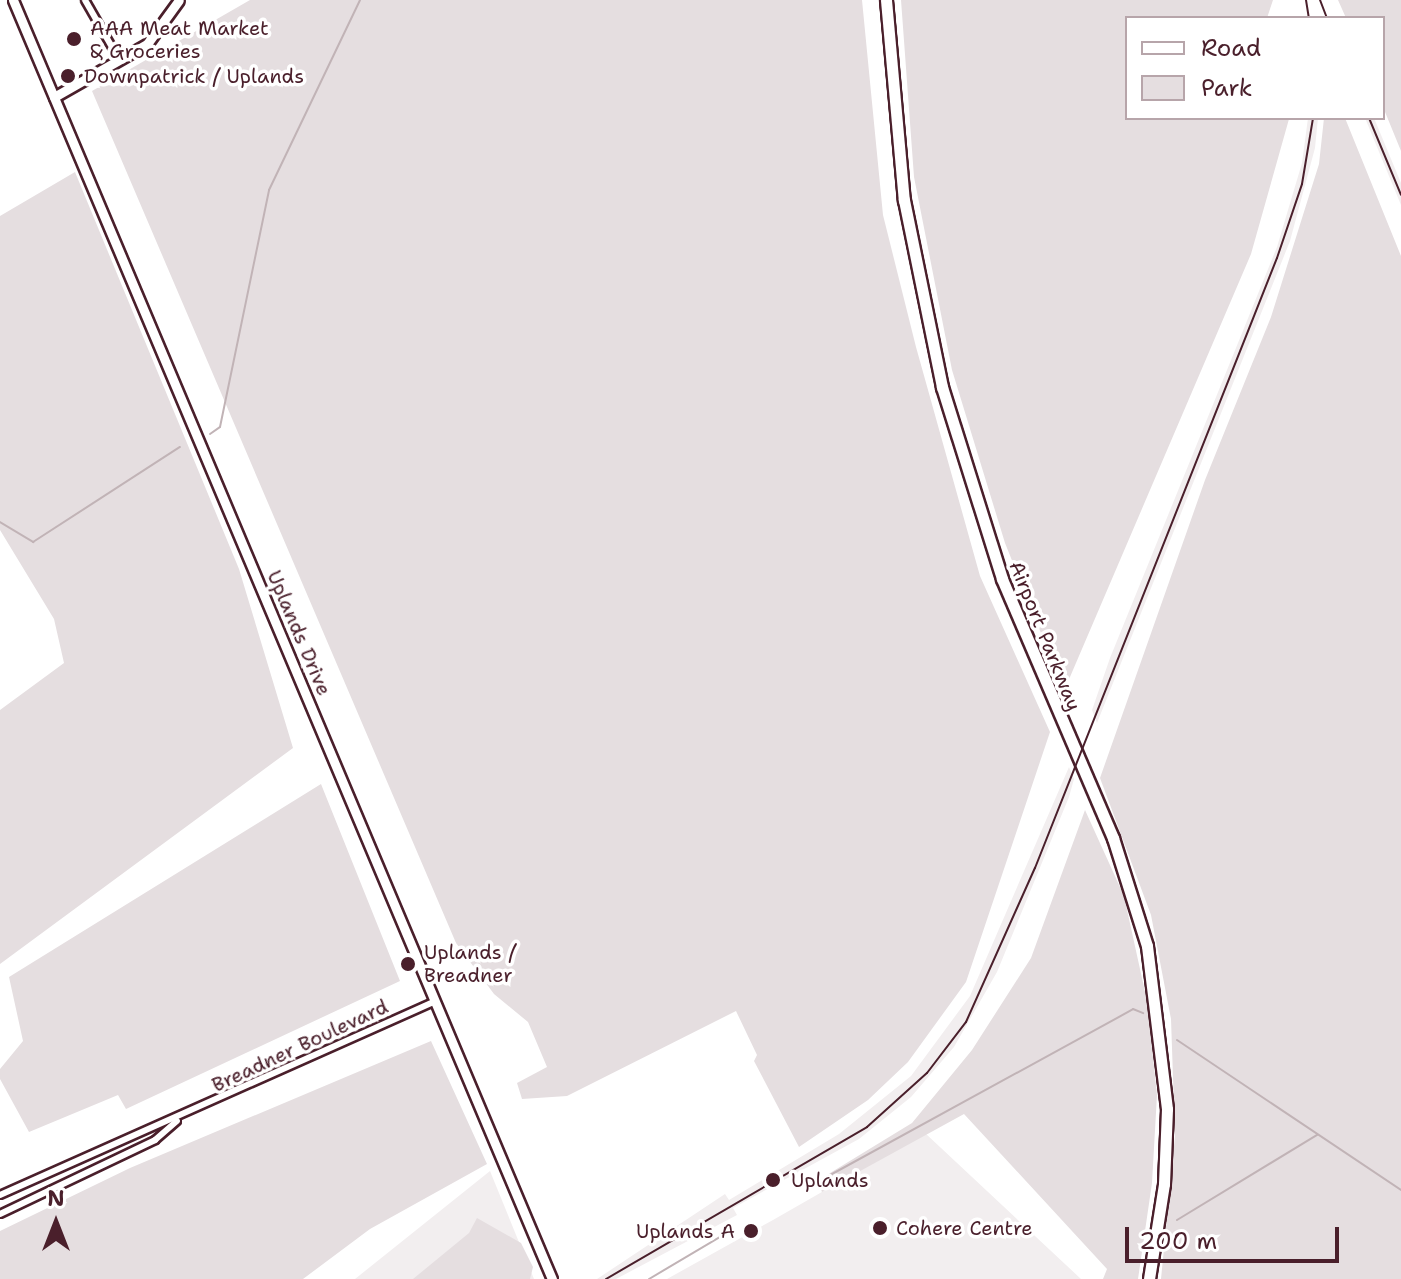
<!DOCTYPE html>
<style>
body{margin:0}
#map{position:relative;width:1401px;height:1279px;overflow:hidden;background:#fff;font-family:"Shantell Sans",sans-serif}
div>[style]{position:absolute}
.built>*{inset:0;background:#f2eeef}
.green>*{inset:0;background:#e5dee0}
.stream>*{height:2px;margin:-1px;padding:0 1px;transform-origin:1px;border-radius:1px;background:#c1b3b6}
.roads{filter:drop-shadow(2px 0 #4a1f2b) drop-shadow(-2px 0 #4a1f2b) drop-shadow(0 2px #4a1f2b) drop-shadow(0 -2px #4a1f2b)}
.street>*{height:6px;margin:-3px;padding:0 3px;transform-origin:3px;border-radius:3px;background:#fff}
.secondary>*{height:9px;margin:-4.5px;padding:0 4.5px;transform-origin:4.5px;border-radius:4.5px;background:#fff}
.highway>*{height:11px;margin:-5.5px;padding:0 5.5px;transform-origin:5.5px;border-radius:5.5px;background:#fff}
.tram>*{height:2px;margin:-1px;padding:0 1px;transform-origin:1px;border-radius:1px;background:#4a1f2b}
.dots>*{width:22px;height:22px;translate:-50% -50%;box-sizing:border-box;border:4px solid #fff;border-radius:50%}
span{translate:-50% -50%;white-space:nowrap;text-align:center;line-height:1.15;-webkit-text-stroke:7px #fff;paint-order:stroke}
.poi-label{font-size:20px;color:#4a1f2b}
.left{translate:0 -50%;text-align:left}
.right{translate:-100% -50%;text-align:right}
.street-label{font-size:20px;color:#4a1f2b}
.legend{position:absolute;left:1125px;top:16px;width:260px;height:104px;box-sizing:border-box;background:#fff;border:2px solid #b7a5aa;margin:0;padding:10px 14px;list-style:none;font-size:24px;color:#4a1f2b}
.legend li{display:flex;align-items:center;gap:16px;height:40px}
.legend b{width:40px;border:2px solid #b7a5aa}
.north{position:absolute;left:16px;top:1183px;width:80px;height:80px;-webkit-text-stroke:6px #fff;paint-order:stroke;rotate:0deg;font-size:22px;font-weight:700;line-height:32px;text-align:center;color:#4a1f2b}
.north::after{content:'';display:block;margin:auto;width:28px;height:36px;background:#4a1f2b;clip-path:polygon(50% 0,100% 100%,50% 72%,0 100%)}
.scale{position:absolute;left:1125px;top:1227px;width:214px;height:36px;box-sizing:border-box;border:4px solid #4a1f2b;border-top:0;padding-left:10px;font-size:24px;line-height:28px;white-space:nowrap;color:#4a1f2b;-webkit-text-stroke:6px #fff;paint-order:stroke}
</style>
<div id="map">
<div class="built">
<i style="clip-path:polygon(1308px 118px,1318px 118px,1315px 148px,1290px 241px,1097px 723px,1092px 710px,1110px 658px,1277px 247px,1302px 163px)"></i>
<i style="clip-path:polygon(1365px 118px,1374px 118px,1401px 183px,1401px 205px)"></i>
<i style="clip-path:polygon(1069px 767px,1074px 779px,1069px 797px,997px 972px,954px 1047px,911px 1097px,859px 1139px,733px 1208px,737px 1215px,616px 1279px,597px 1279px,725px 1194px,729px 1200px,839px 1134px,911px 1076px,970px 996px)"></i>
<i style="clip-path:polygon(925px 1133px,1081px 1279px,667px 1279px,773px 1220px)"></i>
<i style="clip-path:polygon(490px 1171px,534px 1279px,355px 1279px)"></i>
</div>
<div class="green">
<i style="clip-path:polygon(250px 0,862px 0,883px 215px,916px 347px,980px 576px,1050px 732px,966px 982px,908px 1062px,868px 1100px,799px 1147px,754px 1061px,757px 1055px,736px 1011px,567px 1096px,522px 1099px,517px 1083px,547px 1067px,528px 1022px,494px 994px,456px 943px,92px 91px)"></i>
<i style="clip-path:polygon(901px 0,1273px 0,1267px 18px,1127px 18px,1127px 118px,1289px 119px,1251px 254px,1064px 691px,1005px 543px,952px 370px,914px 177px)"></i>
<i style="clip-path:polygon(1338px 0,1401px 0,1401px 151px,1383px 107px,1383px 18px,1346px 18px)"></i>
<i style="clip-path:polygon(1324px 118px,1345px 118px,1401px 256px,1401px 1279px,1161px 1279px,1175px 1136px,1171px 1019px,1151px 915px,1100px 778px,1205px 480px,1271px 317px,1319px 164px)"></i>
<i style="clip-path:polygon(75px 172px,239px 569px,293px 748px,0 964px,0 710px,64px 663px,54px 619px,0 530px,0 216px)"></i>
<i style="clip-path:polygon(321px 784px,400px 981px,126px 1109px,118px 1095px,29px 1132px,0 1079px,0 1069px,23px 1041px,9px 977px)"></i>
<i style="clip-path:polygon(1085px 810px,1124px 896px,1147px 1001px,1157px 1095px,1152px 1183px,1138px 1279px,1103px 1279px,1107px 1269px,964px 1114px,822px 1192px,817px 1181px,912px 1123px,972px 1050px,1031px 958px)"></i>
<i style="clip-path:polygon(431px 1041px,487px 1164px,370px 1229px,303px 1279px,0 1279px,0 1231px,130px 1168px)"></i>
<i style="clip-path:polygon(477px 1218px,521px 1243px,533px 1267px,530px 1279px,413px 1279px,469px 1233px)"></i>
</div>
<div class="stream">
<i style="left:210px;top:434px;width:12px;rotate:-35deg"></i>
<i style="left:220px;top:427px;width:242px;rotate:-78.3deg"></i>
<i style="left:269px;top:190px;width:211px;rotate:-64.4deg"></i>
<i style="left:0;top:522px;width:39px;rotate:31deg"></i>
<i style="left:33px;top:542px;width:175px;rotate:-32.9deg"></i>
<i style="left:1177px;top:1040px;width:270px;rotate:33.8deg"></i>
<i style="left:812px;top:1185px;width:366px;rotate:-28.7deg"></i>
<i style="left:1133px;top:1009px;width:11px;rotate:22deg"></i>
<i style="left:1177px;top:1220px;width:164px;rotate:-31.3deg"></i>
<i style="left:649px;top:1279px;width:88px;rotate:-30.6deg"></i>
</div>
<div class="roads">
<div class="street">
<i style="left:85px;top:0;width:70px;rotate:60.2deg"></i>
<i style="left:0;top:1195px;width:475px;rotate:-24deg"></i>
<i style="left:0;top:1214px;width:172px;rotate:-25.5deg"></i>
<i style="left:155px;top:1140px;width:29px;rotate:-41deg"></i>
</div>
<div class="secondary">
<i style="left:13px;top:0;width:1388px;rotate:67.15deg"></i>
<i style="left:54px;top:97px;width:107px;rotate:-29.7deg"></i>
<i style="left:147px;top:44px;width:54px;rotate:-54deg"></i>
</div>
<div class="highway">
<i style="left:886px;top:0;width:201px;rotate:84.9deg"></i>
<i style="left:904px;top:200px;width:191px;rotate:78.5deg"></i>
<i style="left:942px;top:387px;width:201px;rotate:72.6deg"></i>
<i style="left:1002px;top:579px;width:282px;rotate:66.8deg"></i>
<i style="left:1113px;top:838px;width:113px;rotate:72.5deg"></i>
<i style="left:1147px;top:946px;width:164px;rotate:83deg"></i>
<i style="left:1167px;top:1109px;width:75px;rotate:92.3deg"></i>
<i style="left:1164px;top:1184px;width:96px;rotate:99deg"></i>
</div>
</div>
<div class="tram">
<i style="left:1306px;top:0;width:18px;rotate:81deg"></i>
<i style="left:1320px;top:0;width:19px;rotate:69deg"></i>
<i style="left:1369px;top:118px;width:83px;rotate:67.4deg"></i>
<i style="left:606px;top:1279px;width:302px;rotate:-30.2deg"></i>
<i style="left:867px;top:1127px;width:81px;rotate:-42deg"></i>
<i style="left:927px;top:1073px;width:64px;rotate:-52.6deg"></i>
<i style="left:966px;top:1022px;width:169px;rotate:-65.9deg"></i>
<i style="left:1035px;top:868px;width:656px;rotate:-68.36deg"></i>
<i style="left:1277px;top:258px;width:78px;rotate:-71.3deg"></i>
<i style="left:1302px;top:184px;width:67px;rotate:-80.5deg"></i>
</div>
<div class="dots">
<i style="left:74px;top:39px;background:#4a1f2b"></i>
<i style="left:68px;top:76px;background:#4a1f2b"></i>
<i style="left:408px;top:964px;background:#4a1f2b"></i>
<i style="left:773px;top:1180px;background:#4a1f2b"></i>
<i style="left:880px;top:1228px;background:#4a1f2b"></i>
<i style="left:751px;top:1231px;background:#4a1f2b"></i>
</div>
<div class="poi-label">
<span class="left" style="left:90px;top:40px">AAA Meat Market<br>&amp; Groceries</span>
<span class="left" style="left:84px;top:76px">Downpatrick / Uplands</span>
<span class="left" style="left:424px;top:964px">Uplands /<br>Breadner</span>
<span class="left" style="left:791px;top:1180px">Uplands</span>
<span class="left" style="left:896px;top:1228px">Cohere Centre</span>
<span class="right" style="left:735px;top:1231px">Uplands A</span>
</div>
<div class="street-label">
<span style="left:299px;top:633px;rotate:67deg">Uplands Drive</span>
<span style="left:1045px;top:636px;rotate:68deg">Airport Parkway</span>
<span style="left:300px;top:1046px;rotate:-25deg">Breadner Boulevard</span>
</div>
<ul class="legend">
<li><b style="height:10px;background:#fff"></b>Road</li>
<li><b style="height:22px;background:#e5dee0"></b>Park</li>
</ul>
<div class="north">N</div>
<div class="scale">200 m</div>
</div>
